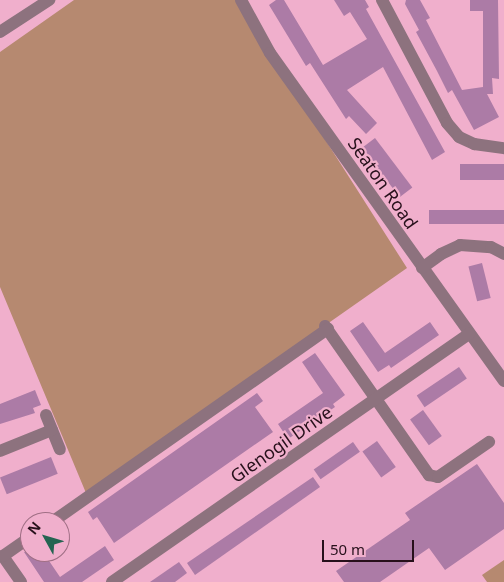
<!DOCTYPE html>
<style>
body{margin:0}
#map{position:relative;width:504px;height:582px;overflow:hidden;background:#f0afcc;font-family:"Noto Sans",sans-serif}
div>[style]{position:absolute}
.green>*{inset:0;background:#b68970}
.building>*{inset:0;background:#ac7ba6;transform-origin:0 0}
.minor>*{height:12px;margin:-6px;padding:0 6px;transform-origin:6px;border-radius:6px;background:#8d727e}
span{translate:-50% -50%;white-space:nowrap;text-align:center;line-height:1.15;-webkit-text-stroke:4.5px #f0afcc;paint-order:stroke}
.street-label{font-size:18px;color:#27101b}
.north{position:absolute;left:20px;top:512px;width:50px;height:50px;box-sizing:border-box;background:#f0afcc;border:1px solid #a06f85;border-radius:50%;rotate:309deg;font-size:14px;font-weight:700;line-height:20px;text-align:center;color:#27101b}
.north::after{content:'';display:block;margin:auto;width:18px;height:22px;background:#246451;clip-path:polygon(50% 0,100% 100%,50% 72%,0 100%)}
.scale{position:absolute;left:322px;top:540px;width:92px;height:22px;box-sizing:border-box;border:2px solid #27101b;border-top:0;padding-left:6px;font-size:15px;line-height:18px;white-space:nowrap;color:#27101b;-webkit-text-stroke:4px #f0afcc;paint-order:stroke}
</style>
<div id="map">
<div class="green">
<i style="clip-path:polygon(74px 0,241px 0,270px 53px,407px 268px,86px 493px,0 287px,0 52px)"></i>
<i style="clip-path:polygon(504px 560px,504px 582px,487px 582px,482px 575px)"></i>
</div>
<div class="building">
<i style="clip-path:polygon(276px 0,284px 0,323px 65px,367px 39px,350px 12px,344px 16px,334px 0,365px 0,369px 7px,366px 9px,445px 152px,432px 160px,383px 67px,347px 90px,377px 123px,366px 134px,349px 116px,346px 119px,310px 63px,306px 66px,269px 5px)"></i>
<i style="clip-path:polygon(406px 0,420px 0,430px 18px,426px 20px,462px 90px,483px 87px,483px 11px,470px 11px,470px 0,498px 0,499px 79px,492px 78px,493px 94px,487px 94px,499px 117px,474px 130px,452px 90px,448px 93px,437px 71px,416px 32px,419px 30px,405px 4px)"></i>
<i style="left:375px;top:138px;width:62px;height:16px;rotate:53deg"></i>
<i style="left:460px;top:164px;width:44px;height:16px"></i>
<i style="left:504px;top:210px;width:14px;height:75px;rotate:90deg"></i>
<i style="left:482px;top:263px;width:36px;height:14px;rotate:76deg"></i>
<i style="clip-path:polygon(363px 322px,385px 353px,430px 322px,439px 335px,391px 368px,389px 365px,378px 372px,350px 331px)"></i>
<i style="clip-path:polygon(315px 353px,345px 395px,333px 404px,335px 407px,288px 439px,278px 424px,323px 393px,302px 362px)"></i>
<i style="left:459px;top:367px;width:14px;height:51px;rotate:56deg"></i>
<i style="clip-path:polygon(35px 390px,41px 405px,33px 408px,35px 413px,0 424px,0 404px)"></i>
<i style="clip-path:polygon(257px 393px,263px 401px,255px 407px,273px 432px,114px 543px,97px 517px,93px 520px,88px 512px)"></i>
<i style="left:423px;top:410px;width:32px;height:16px;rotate:54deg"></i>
<i style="left:377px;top:441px;width:32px;height:18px;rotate:54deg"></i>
<i style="left:353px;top:442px;width:12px;height:48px;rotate:55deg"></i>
<i style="left:51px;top:457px;width:18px;height:55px;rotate:68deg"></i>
<i style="clip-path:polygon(477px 464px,504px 503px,504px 529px,445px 570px,429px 548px,380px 582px,344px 582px,336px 571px,410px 520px,405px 513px)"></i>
<i style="clip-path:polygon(313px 477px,320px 487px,195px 575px,187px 563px)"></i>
<i style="clip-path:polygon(105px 546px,114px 560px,82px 582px,44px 582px,24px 552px,43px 552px,60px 577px)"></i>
<i style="clip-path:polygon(179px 562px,187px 573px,175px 582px,150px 582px)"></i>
</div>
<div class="minor">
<i style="left:241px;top:0;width:60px;rotate:61.3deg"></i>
<i style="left:270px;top:53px;width:403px;rotate:54.5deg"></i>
<i style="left:382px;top:0;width:139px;rotate:62.1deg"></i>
<i style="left:447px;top:123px;width:18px;rotate:49deg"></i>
<i style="left:459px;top:137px;width:17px;rotate:25deg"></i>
<i style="left:474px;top:144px;width:30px;rotate:8deg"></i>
<i style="left:0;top:32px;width:59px;rotate:-33.1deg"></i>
<i style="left:422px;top:268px;width:24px;rotate:-36deg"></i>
<i style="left:441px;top:254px;width:21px;rotate:-25deg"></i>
<i style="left:460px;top:245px;width:31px;rotate:4deg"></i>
<i style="left:491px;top:247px;width:15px;rotate:28deg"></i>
<i style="left:325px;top:326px;width:182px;rotate:55.1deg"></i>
<i style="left:429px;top:475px;width:9px;rotate:13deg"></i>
<i style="left:438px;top:477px;width:62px;rotate:-34.5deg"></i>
<i style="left:46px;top:415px;width:37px;rotate:68deg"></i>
<i style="left:0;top:451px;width:56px;rotate:-22deg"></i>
<i style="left:52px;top:522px;width:337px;rotate:-35deg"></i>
<i style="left:21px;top:582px;width:32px;rotate:-125deg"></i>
<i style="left:3px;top:556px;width:33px;rotate:-35deg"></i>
<i style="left:112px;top:582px;width:435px;rotate:-34.8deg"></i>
</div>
<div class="street-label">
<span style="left:383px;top:183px;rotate:55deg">Seaton Road</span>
<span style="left:281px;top:444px;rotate:-35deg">Glenogil Drive</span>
</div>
<div class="north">N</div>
<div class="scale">50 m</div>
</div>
